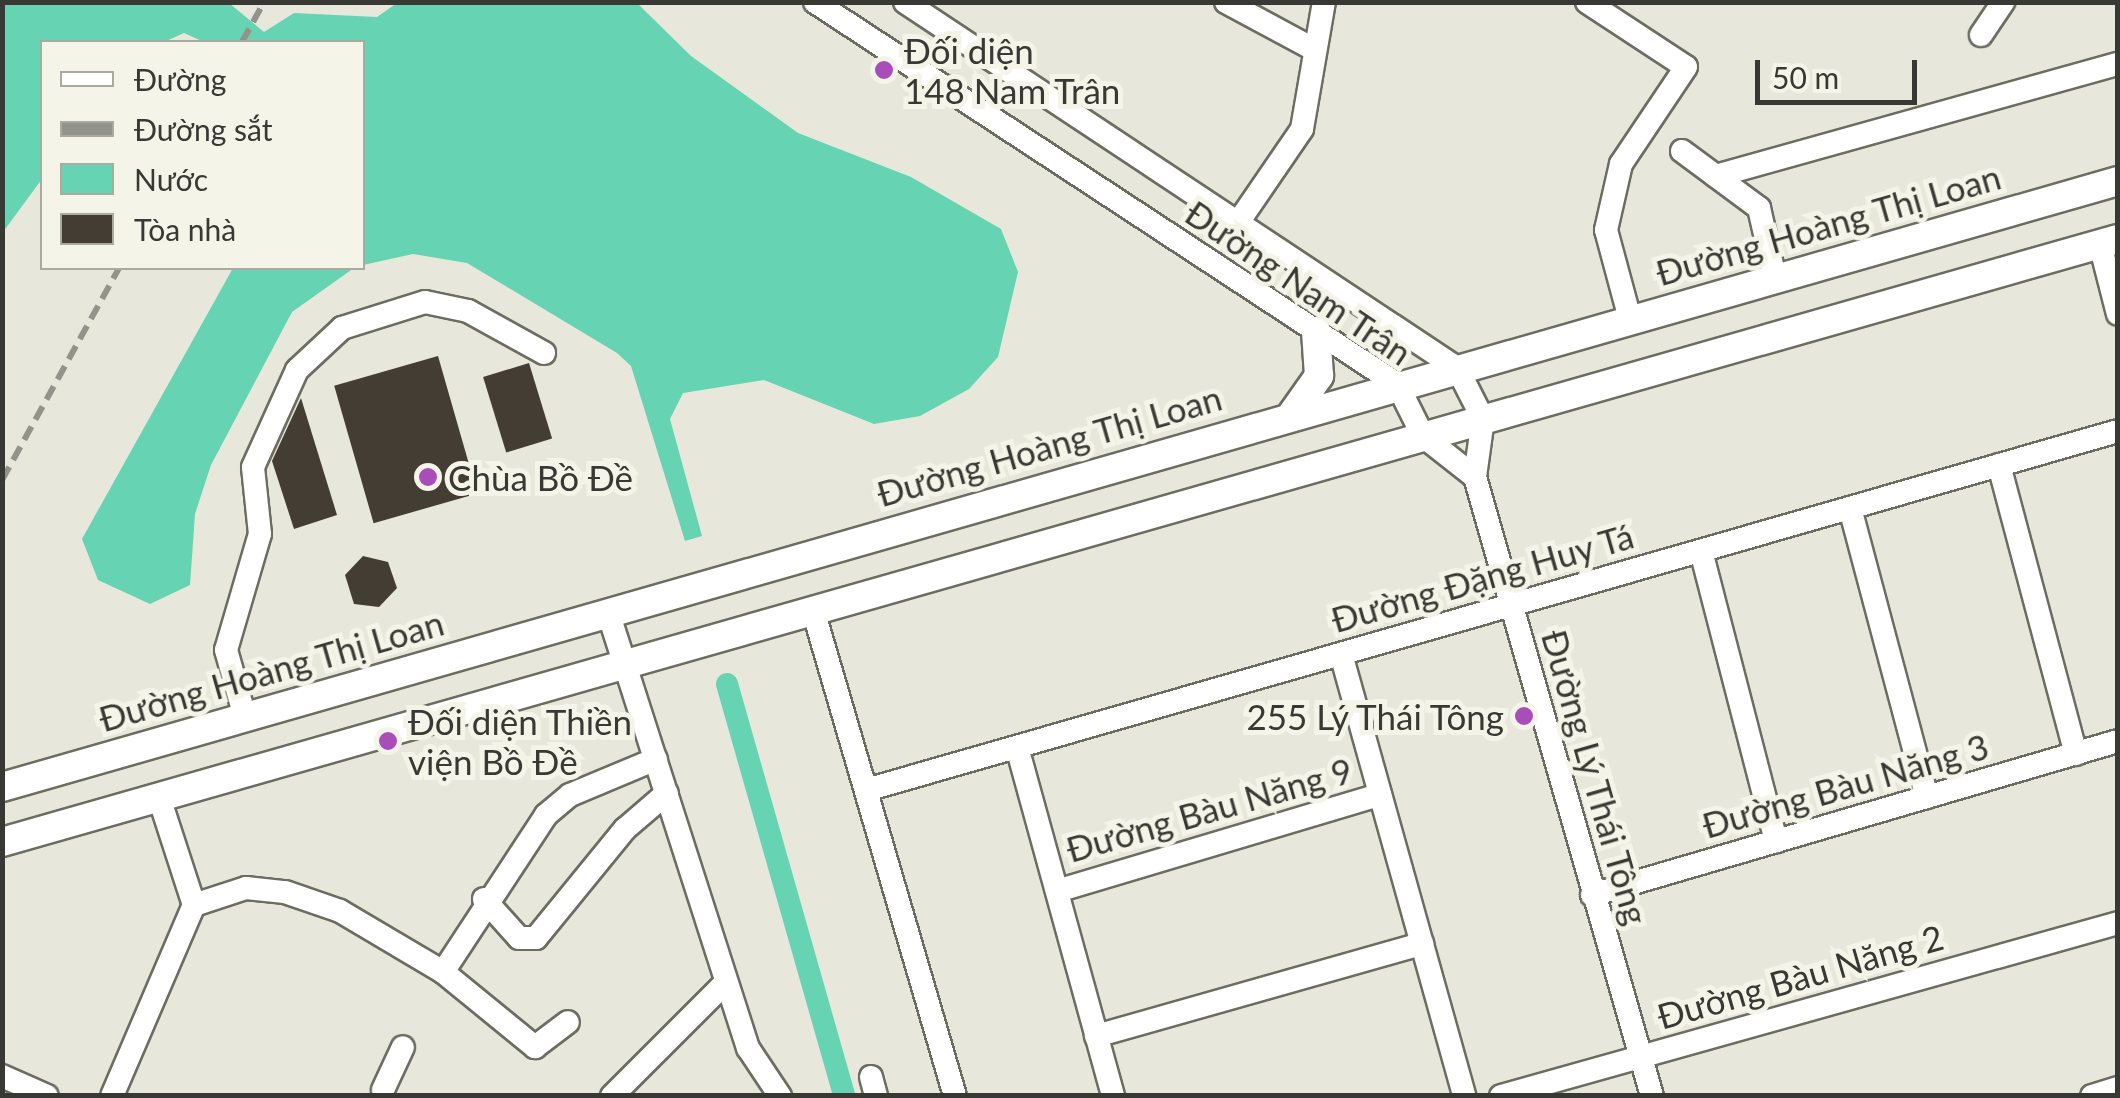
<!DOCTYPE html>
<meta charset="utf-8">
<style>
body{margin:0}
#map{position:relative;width:2120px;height:1098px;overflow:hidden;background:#e7e8db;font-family:Lato,sans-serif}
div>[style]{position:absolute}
.water>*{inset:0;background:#66d3b2}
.canal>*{height:22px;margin:-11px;padding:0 11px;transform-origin:11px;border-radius:11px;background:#66d3b2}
.building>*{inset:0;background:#433d34;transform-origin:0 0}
.roads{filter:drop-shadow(2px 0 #6c6d61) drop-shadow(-2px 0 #6c6d61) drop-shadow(0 2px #6c6d61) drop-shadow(0 -2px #6c6d61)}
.minor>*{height:22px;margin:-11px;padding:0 11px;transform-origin:11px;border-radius:11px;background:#fff}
.major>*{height:28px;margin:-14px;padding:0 14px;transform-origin:14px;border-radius:14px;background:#fff}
.rail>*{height:6px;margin-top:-3px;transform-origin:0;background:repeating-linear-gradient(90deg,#92938a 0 15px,transparent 0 23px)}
.dots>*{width:28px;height:28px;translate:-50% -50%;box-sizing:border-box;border:5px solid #f4f5e8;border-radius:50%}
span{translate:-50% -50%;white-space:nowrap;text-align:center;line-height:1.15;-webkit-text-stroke:10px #f4f5e8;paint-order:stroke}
.poi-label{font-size:35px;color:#383934}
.left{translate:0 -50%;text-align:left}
.right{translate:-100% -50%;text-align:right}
.street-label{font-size:35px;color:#383934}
.frame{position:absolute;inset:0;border:5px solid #383934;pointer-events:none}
.legend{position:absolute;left:40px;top:40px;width:325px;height:230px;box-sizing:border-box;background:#f4f5e8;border:2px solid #a9aaa0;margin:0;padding:12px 18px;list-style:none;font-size:30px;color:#383934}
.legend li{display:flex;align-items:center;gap:20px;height:50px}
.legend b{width:50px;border:2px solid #a9aaa0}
.scale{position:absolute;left:1755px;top:60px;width:162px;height:45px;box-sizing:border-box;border:5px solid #383934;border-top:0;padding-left:12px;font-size:30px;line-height:35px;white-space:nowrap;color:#383934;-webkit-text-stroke:8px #f4f5e8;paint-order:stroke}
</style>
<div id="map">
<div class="water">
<i style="clip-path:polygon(636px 2px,691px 56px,798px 133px,911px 177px,1001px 229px,1018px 272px,998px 357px,969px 389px,920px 416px,874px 424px,764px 380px,683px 393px,670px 419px,702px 536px,685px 541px,631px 366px,617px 353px,467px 263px,413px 254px,363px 265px,362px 42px,204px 42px,184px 33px,164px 42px,42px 42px,42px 179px,3px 232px,3px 3px,229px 3px,264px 32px,294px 13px,377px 17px,397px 3px)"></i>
<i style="clip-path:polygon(233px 268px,354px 268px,292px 312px,211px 465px,195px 514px,190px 585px,150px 604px,98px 580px,82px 539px)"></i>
</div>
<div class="canal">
<i style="left:727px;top:684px;width:428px;rotate:74.1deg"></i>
</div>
<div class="building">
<i style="left:438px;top:356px;width:143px;height:108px;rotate:74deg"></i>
<i style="left:529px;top:363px;width:79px;height:48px;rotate:73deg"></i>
<i style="clip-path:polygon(301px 398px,337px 515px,294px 529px,272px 461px)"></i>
<i style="clip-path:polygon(363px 556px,388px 562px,397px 588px,379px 607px,354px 604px,345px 575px)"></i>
</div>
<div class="roads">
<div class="minor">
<i style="left:815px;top:2px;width:696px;rotate:33.28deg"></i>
<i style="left:1397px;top:384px;width:58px;rotate:63.4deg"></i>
<i style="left:1423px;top:436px;width:66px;rotate:38.3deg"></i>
<i style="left:905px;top:2px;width:662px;rotate:33.55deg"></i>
<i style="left:1457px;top:368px;width:57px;rotate:63deg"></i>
<i style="left:1483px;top:419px;width:59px;rotate:97.9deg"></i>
<i style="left:1475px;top:477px;width:644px;rotate:74.04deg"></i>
<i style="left:1226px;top:2px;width:101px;rotate:28.3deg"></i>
<i style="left:1587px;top:2px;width:118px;rotate:33.3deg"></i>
<i style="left:1686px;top:67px;width:117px;rotate:123.8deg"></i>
<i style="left:1621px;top:164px;width:68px;rotate:102.8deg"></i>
<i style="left:1606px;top:230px;width:92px;rotate:74.9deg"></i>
<i style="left:1981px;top:35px;width:40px;rotate:-56deg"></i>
<i style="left:1682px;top:151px;width:96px;rotate:36.5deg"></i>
<i style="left:1759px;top:208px;width:72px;rotate:77.1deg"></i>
<i style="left:1716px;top:176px;width:417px;rotate:-15.6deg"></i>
<i style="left:1237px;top:224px;width:115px;rotate:-55.6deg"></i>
<i style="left:1302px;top:129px;width:129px;rotate:-80.2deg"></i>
<i style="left:2100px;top:244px;width:72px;rotate:75.6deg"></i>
<i style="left:1999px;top:465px;width:299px;rotate:75.1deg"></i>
<i style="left:1850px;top:508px;width:299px;rotate:75.1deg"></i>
<i style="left:1701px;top:551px;width:300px;rotate:75.5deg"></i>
<i style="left:813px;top:610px;width:506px;rotate:73.71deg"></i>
<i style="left:608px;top:612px;width:458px;rotate:72.2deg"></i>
<i style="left:748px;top:1048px;width:58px;rotate:56.3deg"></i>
<i style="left:1341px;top:654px;width:459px;rotate:74.4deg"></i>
<i style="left:245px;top:717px;width:70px;rotate:-105.8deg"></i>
<i style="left:226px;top:650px;width:121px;rotate:-73.7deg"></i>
<i style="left:260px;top:534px;width:67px;rotate:-96deg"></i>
<i style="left:253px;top:467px;width:107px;rotate:-65.6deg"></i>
<i style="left:297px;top:370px;width:62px;rotate:-43deg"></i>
<i style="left:342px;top:328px;width:87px;rotate:-17.4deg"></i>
<i style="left:425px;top:302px;width:44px;rotate:11.8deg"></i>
<i style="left:468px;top:311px;width:87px;rotate:28.9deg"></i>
<i style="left:1017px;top:747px;width:362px;rotate:74.6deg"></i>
<i style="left:866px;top:790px;width:1302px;rotate:-16deg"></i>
<i style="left:1057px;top:891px;width:337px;rotate:-16.6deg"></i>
<i style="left:1592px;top:895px;width:548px;rotate:-16.32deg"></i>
<i style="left:484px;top:899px;width:52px;rotate:48.1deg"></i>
<i style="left:519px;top:938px;width:17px"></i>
<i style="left:536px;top:938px;width:141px;rotate:-50.8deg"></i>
<i style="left:625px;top:829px;width:55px;rotate:-40.6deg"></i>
<i style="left:194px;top:905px;width:55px;rotate:-18.1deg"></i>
<i style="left:246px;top:888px;width:39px;rotate:6deg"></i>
<i style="left:285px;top:892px;width:58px;rotate:19.1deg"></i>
<i style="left:340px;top:911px;width:120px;rotate:30.6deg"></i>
<i style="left:443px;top:972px;width:119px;rotate:39.2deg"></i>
<i style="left:535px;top:1047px;width:41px;rotate:-37.1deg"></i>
<i style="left:443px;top:972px;width:188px;rotate:-56.7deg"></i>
<i style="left:546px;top:815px;width:31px;rotate:-40deg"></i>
<i style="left:570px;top:795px;width:93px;rotate:-22.7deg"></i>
<i style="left:1096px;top:1036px;width:339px;rotate:-15.8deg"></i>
<i style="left:2px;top:1076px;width:49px;rotate:24deg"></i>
<i style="left:871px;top:1077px;width:20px;rotate:75deg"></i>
<i style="left:383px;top:1090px;width:47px;rotate:-65.1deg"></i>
<i style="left:112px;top:1096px;width:208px;rotate:-66.8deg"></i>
<i style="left:194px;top:905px;width:114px;rotate:-108deg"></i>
<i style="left:612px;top:1096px;width:161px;rotate:-45deg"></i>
<i style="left:1501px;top:1096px;width:641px;rotate:-15.66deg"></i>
<i style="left:2092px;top:1096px;width:27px;rotate:-17deg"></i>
</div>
<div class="major">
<i style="left:1292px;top:414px;width:47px;rotate:-54.6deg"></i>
<i style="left:1319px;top:376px;width:45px;rotate:-93.8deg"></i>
<i style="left:2px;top:787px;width:2201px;rotate:-15.98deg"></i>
<i style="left:2px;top:842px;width:2200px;rotate:-15.91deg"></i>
</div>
</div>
<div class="rail">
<i style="left:242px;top:42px;width:46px;rotate:-61.2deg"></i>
<i style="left:2px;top:480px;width:242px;rotate:-61.1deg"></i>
</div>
<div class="dots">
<i style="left:884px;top:70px;background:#a94eb9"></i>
<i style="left:428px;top:477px;background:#a94eb9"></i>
<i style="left:1524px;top:716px;background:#a94eb9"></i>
<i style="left:388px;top:741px;background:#a94eb9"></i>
</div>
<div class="poi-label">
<span class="left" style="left:904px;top:70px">Đối diện<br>148 Nam Trân</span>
<span class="left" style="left:448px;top:477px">Chùa Bồ Đề</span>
<span class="right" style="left:1504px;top:716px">255 Lý Thái Tông</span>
<span class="left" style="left:408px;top:741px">Đối diện Thiền<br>viện Bồ Đề</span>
</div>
<div class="street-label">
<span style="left:1828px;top:224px;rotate:-16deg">Đường Hoàng Thị Loan</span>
<span style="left:1299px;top:282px;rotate:34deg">Đường Nam Trân</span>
<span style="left:1049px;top:445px;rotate:-16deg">Đường Hoàng Thị Loan</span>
<span style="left:1482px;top:577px;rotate:-16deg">Đường Đặng Huy Tá</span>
<span style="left:271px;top:670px;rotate:-16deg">Đường Hoàng Thị Loan</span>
<span style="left:1596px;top:777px;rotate:74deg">Đường Lý Thái Tông</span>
<span style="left:1845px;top:785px;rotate:-16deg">Đường Bàu Năng 3</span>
<span style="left:1209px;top:809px;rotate:-16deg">Đường Bàu Năng 9</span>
<span style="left:1800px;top:976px;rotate:-16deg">Đường Bàu Năng 2</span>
</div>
<div class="frame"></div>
<ul class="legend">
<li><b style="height:12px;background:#fff"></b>Đường</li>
<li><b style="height:12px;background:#92938a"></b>Đường sắt</li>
<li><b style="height:28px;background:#66d3b2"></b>Nước</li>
<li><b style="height:28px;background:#433d34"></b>Tòa nhà</li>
</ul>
<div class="scale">50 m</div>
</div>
